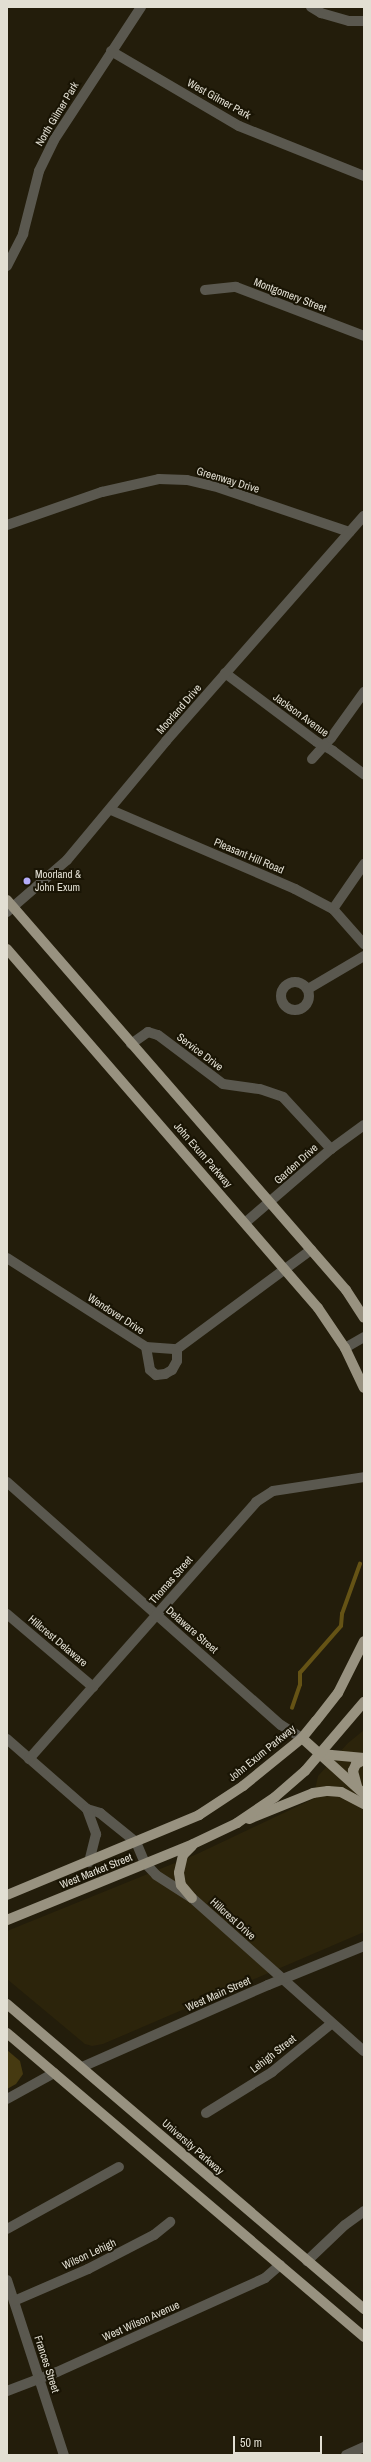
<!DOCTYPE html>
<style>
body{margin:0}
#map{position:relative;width:371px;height:2462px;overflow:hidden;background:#231d0b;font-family:"Archivo Narrow",sans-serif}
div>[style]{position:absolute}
.built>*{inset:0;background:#2c240b}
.green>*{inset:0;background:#463a11}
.stream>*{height:3.5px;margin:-1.75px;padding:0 1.75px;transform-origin:1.75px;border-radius:1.75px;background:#655315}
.street>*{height:10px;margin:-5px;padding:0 5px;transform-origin:5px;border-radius:5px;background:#5a584f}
.street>.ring{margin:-5px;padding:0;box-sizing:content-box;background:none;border:10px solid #5a584f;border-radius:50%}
.primary>*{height:10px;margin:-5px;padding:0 5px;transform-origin:5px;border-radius:5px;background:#989280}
.dots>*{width:11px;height:11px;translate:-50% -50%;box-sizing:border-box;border:2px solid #191404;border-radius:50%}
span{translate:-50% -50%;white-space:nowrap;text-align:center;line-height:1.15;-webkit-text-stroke:4px #191404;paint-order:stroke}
.street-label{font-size:11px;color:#e2dfd3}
.poi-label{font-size:11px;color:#e2dfd3}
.left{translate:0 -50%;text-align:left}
.frame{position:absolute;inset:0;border:8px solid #e2dfd3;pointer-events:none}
.scale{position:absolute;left:233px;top:2436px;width:89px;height:18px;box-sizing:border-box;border:2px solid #e2dfd3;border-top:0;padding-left:5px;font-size:12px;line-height:14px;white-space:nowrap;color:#e2dfd3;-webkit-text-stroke:3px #191404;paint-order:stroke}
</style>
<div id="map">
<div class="built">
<i style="clip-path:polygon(364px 1730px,364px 1932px,103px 2044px,92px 2046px,85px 2044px,7px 1979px,7px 1931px,197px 1854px,313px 1799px,318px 1776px,348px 1743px)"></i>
</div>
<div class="green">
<i style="clip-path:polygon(7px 2050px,20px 2061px,23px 2074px,16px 2084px,7px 2089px)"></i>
</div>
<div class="stream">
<i style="left:292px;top:1708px;width:24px;rotate:-71deg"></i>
<i style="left:300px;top:1685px;width:12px;rotate:-90deg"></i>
<i style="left:300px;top:1673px;width:62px;rotate:-48.9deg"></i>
<i style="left:341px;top:1626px;width:12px;rotate:-85deg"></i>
<i style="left:342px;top:1614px;width:53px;rotate:-70.2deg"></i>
</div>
<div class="street">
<i style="left:311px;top:7px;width:12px;rotate:31deg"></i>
<i style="left:321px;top:13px;width:29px;rotate:16deg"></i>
<i style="left:349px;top:21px;width:15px"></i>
<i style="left:111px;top:51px;width:148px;rotate:30.4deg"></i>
<i style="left:239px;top:126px;width:135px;rotate:21.8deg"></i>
<i style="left:7px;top:266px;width:36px;rotate:-63deg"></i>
<i style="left:23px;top:234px;width:65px;rotate:-75.7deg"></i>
<i style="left:39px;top:171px;width:34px;rotate:-64deg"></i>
<i style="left:54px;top:140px;width:159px;rotate:-56.8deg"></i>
<i style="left:205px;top:290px;width:31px;rotate:-6deg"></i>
<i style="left:236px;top:287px;width:137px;rotate:20.9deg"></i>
<i style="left:7px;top:525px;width:101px;rotate:-19.2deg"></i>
<i style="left:102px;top:492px;width:58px;rotate:-12.8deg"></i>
<i style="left:159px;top:479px;width:28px;rotate:2deg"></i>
<i style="left:187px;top:480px;width:28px;rotate:13deg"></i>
<i style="left:214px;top:486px;width:143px;rotate:18.8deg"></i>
<i style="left:225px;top:673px;width:115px;rotate:36.9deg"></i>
<i style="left:317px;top:742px;width:18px;rotate:29deg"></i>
<i style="left:333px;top:751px;width:39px;rotate:37deg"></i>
<i style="left:312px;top:759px;width:28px;rotate:-48deg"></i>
<i style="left:331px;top:738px;width:57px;rotate:-54.3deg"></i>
<i style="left:111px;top:810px;width:200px;rotate:23.2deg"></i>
<i style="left:295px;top:889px;width:43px;rotate:27.8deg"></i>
<i style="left:333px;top:909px;width:47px;rotate:48.5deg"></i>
<i style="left:333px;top:909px;width:55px;rotate:-55.4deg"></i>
<i style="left:7px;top:912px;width:79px;rotate:-40.9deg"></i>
<i style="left:67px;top:860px;width:155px;rotate:-50.2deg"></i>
<i style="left:166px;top:741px;width:300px;rotate:-48.7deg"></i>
<i class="ring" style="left:281px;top:982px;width:18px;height:18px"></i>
<i style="left:308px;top:989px;width:65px;rotate:-30.5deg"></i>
<i style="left:131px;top:1044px;width:21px;rotate:-35deg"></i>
<i style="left:148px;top:1032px;width:10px;rotate:17deg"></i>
<i style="left:158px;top:1035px;width:81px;rotate:37deg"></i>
<i style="left:223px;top:1084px;width:37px;rotate:8deg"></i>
<i style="left:260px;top:1089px;width:24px;rotate:19deg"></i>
<i style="left:283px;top:1097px;width:71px;rotate:47.3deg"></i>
<i style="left:246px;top:1222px;width:112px;rotate:-40.7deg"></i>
<i style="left:331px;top:1149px;width:41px;rotate:-36deg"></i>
<i style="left:7px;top:1258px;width:165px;rotate:32.6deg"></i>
<i style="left:146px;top:1347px;width:31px;rotate:4deg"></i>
<i style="left:177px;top:1349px;width:167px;rotate:-36.5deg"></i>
<i style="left:146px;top:1347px;width:23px;rotate:80deg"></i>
<i style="left:150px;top:1370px;width:8px;rotate:40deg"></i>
<i style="left:156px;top:1375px;width:9px;rotate:-6deg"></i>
<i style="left:165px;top:1374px;width:8px;rotate:-30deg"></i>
<i style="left:172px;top:1370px;width:10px;rotate:-61deg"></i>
<i style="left:177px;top:1361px;width:12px;rotate:-90deg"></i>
<i style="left:345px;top:1348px;width:22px;rotate:-30deg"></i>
<i style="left:7px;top:1482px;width:366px;rotate:41.6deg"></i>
<i style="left:281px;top:1725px;width:25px;rotate:32deg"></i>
<i style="left:7px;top:1614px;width:113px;rotate:40.3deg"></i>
<i style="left:7px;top:1739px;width:106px;rotate:41.2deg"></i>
<i style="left:87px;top:1809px;width:14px;rotate:17deg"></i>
<i style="left:100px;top:1813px;width:46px;rotate:38.9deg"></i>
<i style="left:136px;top:1842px;width:23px;rotate:67deg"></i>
<i style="left:145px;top:1863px;width:16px;rotate:47deg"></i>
<i style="left:156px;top:1875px;width:43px;rotate:32.6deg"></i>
<i style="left:192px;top:1898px;width:230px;rotate:41.7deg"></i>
<i style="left:29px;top:1759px;width:343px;rotate:-48.5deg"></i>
<i style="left:256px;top:1502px;width:20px;rotate:-33deg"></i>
<i style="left:273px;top:1491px;width:92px;rotate:-8.7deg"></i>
<i style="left:87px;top:1809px;width:27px;rotate:70deg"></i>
<i style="left:96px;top:1834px;width:29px;rotate:104deg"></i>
<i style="left:82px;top:2067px;width:203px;rotate:-23.8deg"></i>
<i style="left:268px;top:1985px;width:104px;rotate:-22.1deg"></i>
<i style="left:7px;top:2099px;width:54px;rotate:-29deg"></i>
<i style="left:206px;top:2113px;width:78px;rotate:-31.8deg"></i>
<i style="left:272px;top:2072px;width:77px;rotate:-39.2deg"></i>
<i style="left:7px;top:2229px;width:128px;rotate:-29deg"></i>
<i style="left:307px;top:2261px;width:52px;rotate:-43.5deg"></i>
<i style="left:345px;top:2225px;width:24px;rotate:-36deg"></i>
<i style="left:7px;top:2280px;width:184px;rotate:72deg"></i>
<i style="left:14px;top:2301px;width:81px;rotate:-23.4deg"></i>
<i style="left:88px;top:2269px;width:74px;rotate:-27.3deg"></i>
<i style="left:154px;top:2235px;width:21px;rotate:-39deg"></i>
<i style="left:7px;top:2391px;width:53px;rotate:-20.8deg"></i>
<i style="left:57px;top:2372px;width:228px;rotate:-24.3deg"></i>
<i style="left:265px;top:2278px;width:20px;rotate:-41deg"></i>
<i style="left:346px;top:2455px;width:20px;rotate:-24deg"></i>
</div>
<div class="primary">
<i style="left:7px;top:900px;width:517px;rotate:49deg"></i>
<i style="left:346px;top:1290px;width:33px;rotate:57deg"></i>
<i style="left:7px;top:949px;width:475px;rotate:49.1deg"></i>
<i style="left:318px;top:1308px;width:48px;rotate:56deg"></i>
<i style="left:345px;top:1348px;width:44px;rotate:64.6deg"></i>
<i style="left:302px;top:1738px;width:84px;rotate:42.1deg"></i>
<i style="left:321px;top:1754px;width:43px;rotate:5.3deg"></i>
<i style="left:357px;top:1786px;width:16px;rotate:-105deg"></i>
<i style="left:353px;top:1771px;width:8px;rotate:-67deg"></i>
<i style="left:356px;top:1764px;width:9px;rotate:-27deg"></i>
<i style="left:249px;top:1819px;width:69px;rotate:-22.1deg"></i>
<i style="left:313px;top:1793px;width:15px;rotate:-8deg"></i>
<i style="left:328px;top:1791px;width:13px;rotate:4deg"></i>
<i style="left:341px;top:1792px;width:26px;rotate:28deg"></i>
<i style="left:192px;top:1846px;width:13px;rotate:135deg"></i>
<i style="left:183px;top:1855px;width:18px;rotate:103deg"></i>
<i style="left:179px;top:1873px;width:12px;rotate:81deg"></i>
<i style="left:181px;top:1885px;width:17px;rotate:50deg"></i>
<i style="left:7px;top:1895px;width:208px;rotate:-22.6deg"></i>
<i style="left:199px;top:1815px;width:53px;rotate:-33.4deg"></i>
<i style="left:243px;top:1786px;width:76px;rotate:-39.1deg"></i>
<i style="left:302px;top:1738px;width:22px;rotate:-51deg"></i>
<i style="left:316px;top:1721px;width:36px;rotate:-52deg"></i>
<i style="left:338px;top:1693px;width:58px;rotate:-63.4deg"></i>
<i style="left:7px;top:1920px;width:201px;rotate:-22.2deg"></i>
<i style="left:193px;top:1844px;width:49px;rotate:-25.5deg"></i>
<i style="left:237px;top:1823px;width:46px;rotate:-34.4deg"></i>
<i style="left:275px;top:1797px;width:40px;rotate:-41deg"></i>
<i style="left:305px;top:1771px;width:91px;rotate:-49.5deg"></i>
<i style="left:7px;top:2004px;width:470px;rotate:40.5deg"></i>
<i style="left:7px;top:2033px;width:469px;rotate:40.4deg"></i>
</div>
<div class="dots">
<i style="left:27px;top:881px;background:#b4acf9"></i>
</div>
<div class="street-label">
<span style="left:219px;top:99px;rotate:29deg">West Gilmer Park</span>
<span style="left:57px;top:114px;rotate:-59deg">North Gilmer Park</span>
<span style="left:290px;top:295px;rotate:21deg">Montgomery Street</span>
<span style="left:228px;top:480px;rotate:17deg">Greenway Drive</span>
<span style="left:179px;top:709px;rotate:-49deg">Moorland Drive</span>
<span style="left:301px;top:715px;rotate:36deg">Jackson Avenue</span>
<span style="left:249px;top:856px;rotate:23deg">Pleasant Hill Road</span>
<span style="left:200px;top:1052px;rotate:37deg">Service Drive</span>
<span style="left:203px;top:1155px;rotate:49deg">John Exum Parkway</span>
<span style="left:296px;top:1164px;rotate:-42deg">Garden Drive</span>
<span style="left:116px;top:1314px;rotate:33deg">Wendover Drive</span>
<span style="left:171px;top:1580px;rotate:-49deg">Thomas Street</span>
<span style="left:192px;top:1630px;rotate:41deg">Delaware Street</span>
<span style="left:58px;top:1641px;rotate:40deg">Hillcrest Delaware</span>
<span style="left:262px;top:1753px;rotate:-39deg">John Exum Parkway</span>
<span style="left:96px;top:1871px;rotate:-22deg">West Market Street</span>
<span style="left:233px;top:1919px;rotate:42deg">Hillcrest Drive</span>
<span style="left:218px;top:1994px;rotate:-24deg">West Main Street</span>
<span style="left:273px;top:2054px;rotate:-38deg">Lehigh Street</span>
<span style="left:193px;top:2147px;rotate:41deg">University Parkway</span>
<span style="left:89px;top:2254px;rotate:-25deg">Wilson Lehigh</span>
<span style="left:141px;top:2321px;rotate:-24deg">West Wilson Avenue</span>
<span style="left:47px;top:2364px;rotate:72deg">Frances Street</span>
</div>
<div class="poi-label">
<span class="left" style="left:35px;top:881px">Moorland &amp;<br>John Exum</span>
</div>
<div class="frame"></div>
<div class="scale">50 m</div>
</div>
